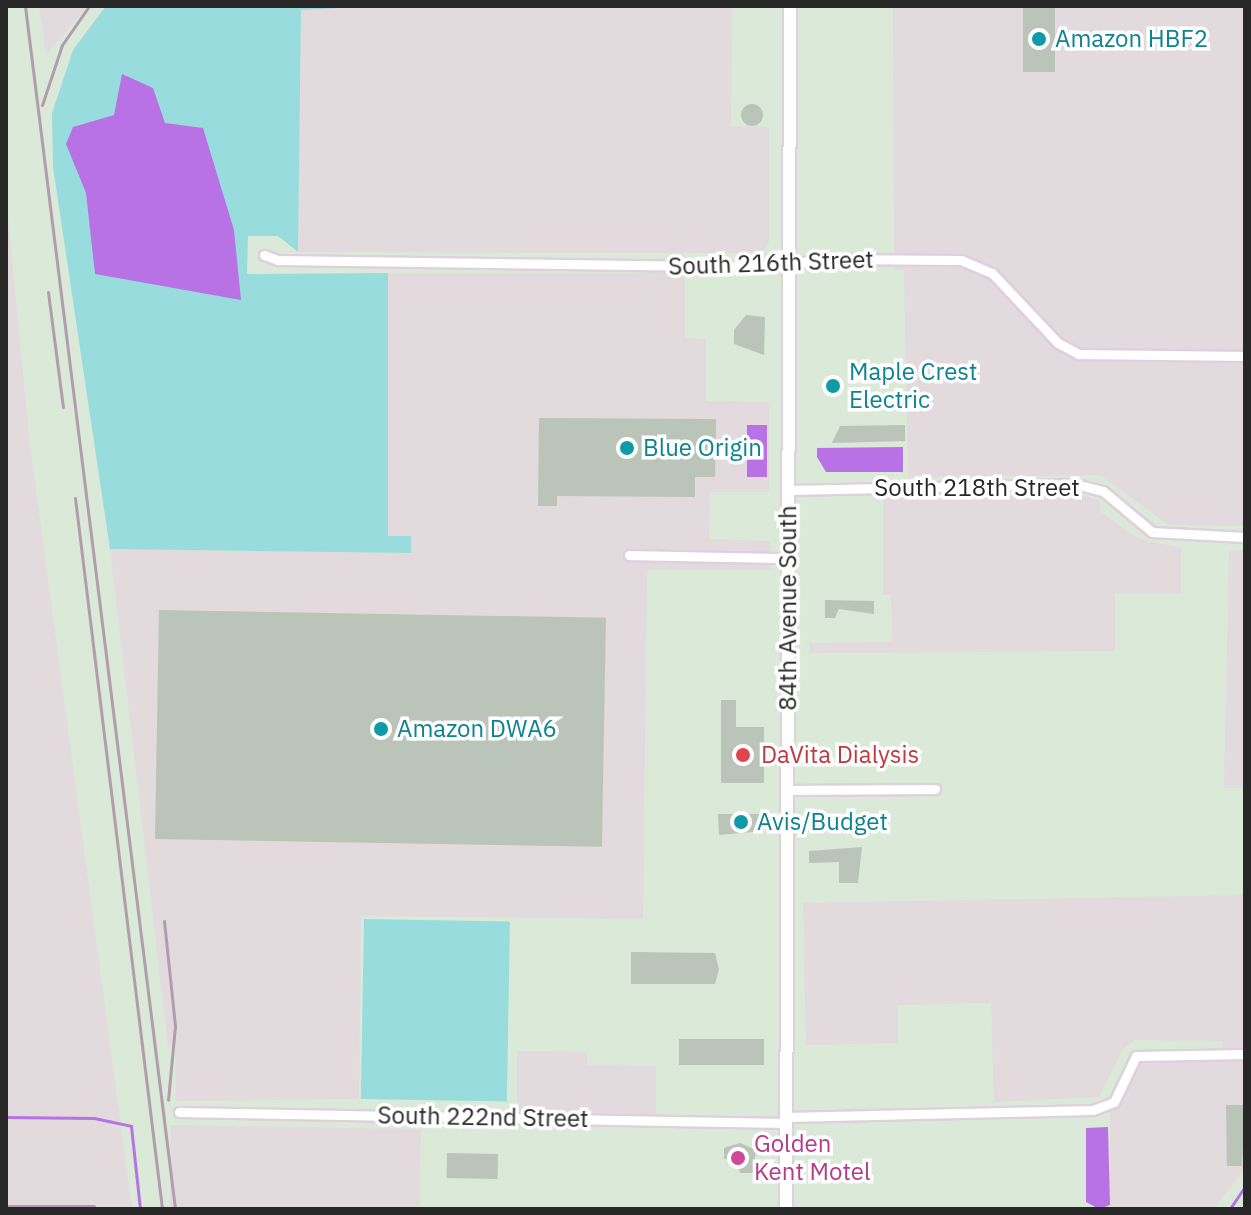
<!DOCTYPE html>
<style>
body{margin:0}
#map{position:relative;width:1251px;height:1215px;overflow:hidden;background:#dbe9d9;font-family:"IBM Plex Sans",sans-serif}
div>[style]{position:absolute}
.industrial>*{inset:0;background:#e2dadd;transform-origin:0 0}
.green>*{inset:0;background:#99dcdd;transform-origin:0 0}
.water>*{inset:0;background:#b972e5;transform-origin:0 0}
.stream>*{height:3px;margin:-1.5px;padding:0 1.5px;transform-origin:1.5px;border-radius:1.5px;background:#b972e5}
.building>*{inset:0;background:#bac4b9;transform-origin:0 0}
.round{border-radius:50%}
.roads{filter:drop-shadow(2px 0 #e0cfdd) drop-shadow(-2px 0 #e0cfdd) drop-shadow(0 2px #e0cfdd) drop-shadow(0 -2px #e0cfdd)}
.street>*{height:9px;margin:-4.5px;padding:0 4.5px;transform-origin:4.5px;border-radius:4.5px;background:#fff}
.secondary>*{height:12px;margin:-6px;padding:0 6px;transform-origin:6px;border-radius:6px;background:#fff}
.rail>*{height:3px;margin:-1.5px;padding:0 1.5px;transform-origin:1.5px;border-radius:1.5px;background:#b19dad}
.dots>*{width:22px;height:22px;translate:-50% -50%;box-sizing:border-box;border:4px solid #fff;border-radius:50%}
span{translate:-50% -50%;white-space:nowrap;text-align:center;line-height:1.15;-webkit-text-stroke:7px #fff;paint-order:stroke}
.culture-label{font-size:24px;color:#0d838f}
.left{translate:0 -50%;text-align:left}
.street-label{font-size:24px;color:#272727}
.health-label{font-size:24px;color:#be3a42}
.hotel-label{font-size:24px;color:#b23c85}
.frame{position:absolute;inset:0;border:8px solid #272727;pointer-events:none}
</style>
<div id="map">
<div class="industrial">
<i style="clip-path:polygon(39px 6px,87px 6px,46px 55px)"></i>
<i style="clip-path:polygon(379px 6px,732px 7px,731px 126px,769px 127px,769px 241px,763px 253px,298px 252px,301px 10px)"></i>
<i style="clip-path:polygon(893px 6px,1245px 6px,1245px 526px,1169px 525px,1100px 475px,908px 477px,904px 270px,894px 270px)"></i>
<i style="clip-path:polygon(6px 197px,30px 444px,132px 1209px,6px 1209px)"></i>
<i style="clip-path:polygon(388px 273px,685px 273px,685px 338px,706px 339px,706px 401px,769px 402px,769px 492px,710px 492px,709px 539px,770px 541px,771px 570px,647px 570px,643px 919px,361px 916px,359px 1099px,176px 1101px,175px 1048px,168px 1047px,110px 549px,411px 553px,388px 536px)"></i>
<i style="clip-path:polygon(1086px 496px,1100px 501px,1101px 512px,1137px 538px,1181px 548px,1181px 593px,1115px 593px,1115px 651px,809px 653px,809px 643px,892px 642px,891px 595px,883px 595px,883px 497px)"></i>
<i style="clip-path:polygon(1229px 551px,1245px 551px,1245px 788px,1224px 788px)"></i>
<i style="clip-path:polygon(1245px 895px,1245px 1169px,1213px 1209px,1110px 1209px,1110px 1112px,1127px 1089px,1134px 1064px,1223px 1060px,1222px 1041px,1135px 1040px,1123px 1049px,1099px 1097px,994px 1102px,991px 1003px,898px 1005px,898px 1043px,806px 1045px,803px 903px)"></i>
<i style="clip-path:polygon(517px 1051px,587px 1052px,587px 1065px,656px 1066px,656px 1116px,517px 1114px)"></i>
<i style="left:171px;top:1125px;width:250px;height:85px;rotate:1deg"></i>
</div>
<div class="green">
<i style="clip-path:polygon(106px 6px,379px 6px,301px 10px,298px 252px,278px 236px,248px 236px,247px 274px,388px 273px,388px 536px,411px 536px,411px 553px,110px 549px,53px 167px,52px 113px,73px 50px)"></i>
<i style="left:364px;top:919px;width:146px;height:180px;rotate:1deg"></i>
</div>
<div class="water">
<i style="clip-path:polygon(122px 74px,153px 88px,165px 123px,203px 128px,234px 230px,241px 300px,95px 274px,86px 193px,66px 144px,73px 127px,114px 115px)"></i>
<i style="left:747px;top:425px;width:20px;height:52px"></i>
<i style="clip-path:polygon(903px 447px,903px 472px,826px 472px,817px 457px,817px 448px)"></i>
<i style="clip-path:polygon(1108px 1127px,1110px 1205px,1099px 1209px,1086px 1202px,1086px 1128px)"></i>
</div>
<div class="stream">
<i style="left:6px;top:1117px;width:88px;rotate:0.7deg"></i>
<i style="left:94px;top:1118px;width:38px;rotate:12deg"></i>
<i style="left:131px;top:1126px;width:83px;rotate:83.8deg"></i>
<i style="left:1231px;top:1207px;width:25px;rotate:-56deg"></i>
</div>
<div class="building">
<i style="left:1023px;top:6px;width:32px;height:66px"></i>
<i class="round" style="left:741px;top:104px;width:22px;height:22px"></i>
<i style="clip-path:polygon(746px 315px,765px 317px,764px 355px,734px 344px,734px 330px)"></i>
<i style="clip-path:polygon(539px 418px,716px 419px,715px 477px,695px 477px,695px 497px,557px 496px,557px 506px,538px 506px)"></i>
<i style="clip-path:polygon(905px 425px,905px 441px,832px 443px,840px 426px)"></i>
<i style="clip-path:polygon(825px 600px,874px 601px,874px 614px,839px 609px,835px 618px,825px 618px)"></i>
<i style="left:159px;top:610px;width:447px;height:229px;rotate:1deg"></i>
<i style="clip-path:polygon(721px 700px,736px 700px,736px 727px,764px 727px,764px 783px,721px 783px)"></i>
<i style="clip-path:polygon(718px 814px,763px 814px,763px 831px,719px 835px)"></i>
<i style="clip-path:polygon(862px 847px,858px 883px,839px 883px,839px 862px,809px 863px,809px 851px)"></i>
<i style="clip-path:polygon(631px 952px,715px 953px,719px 969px,715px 984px,631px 984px)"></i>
<i style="left:679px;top:1039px;width:85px;height:26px"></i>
<i style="clip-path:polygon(1226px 1105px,1245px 1105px,1242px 1166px,1227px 1166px)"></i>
<i style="clip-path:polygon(740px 1143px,756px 1150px,753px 1173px,740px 1173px,736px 1159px,724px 1159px,724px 1148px)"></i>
<i style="left:447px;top:1153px;width:51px;height:25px;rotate:1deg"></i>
</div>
<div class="roads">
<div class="street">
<i style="left:264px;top:255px;width:15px;rotate:20deg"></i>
<i style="left:278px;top:260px;width:482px;rotate:0.8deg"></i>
<i style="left:760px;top:267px;width:69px;rotate:-6.6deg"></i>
<i style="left:829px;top:259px;width:132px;rotate:0.4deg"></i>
<i style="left:961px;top:260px;width:34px;rotate:23deg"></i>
<i style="left:992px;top:273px;width:96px;rotate:46.7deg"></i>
<i style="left:1058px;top:343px;width:24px;rotate:28deg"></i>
<i style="left:1079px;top:354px;width:166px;rotate:0.7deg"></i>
<i style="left:788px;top:490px;width:287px;rotate:-1.2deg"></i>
<i style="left:1075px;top:484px;width:29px;rotate:14deg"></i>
<i style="left:1103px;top:491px;width:64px;rotate:39.9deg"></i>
<i style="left:1152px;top:532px;width:93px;rotate:3.1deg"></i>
<i style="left:629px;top:555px;width:159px;rotate:1.1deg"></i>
<i style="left:787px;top:790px;width:148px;rotate:-0.4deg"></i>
<i style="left:179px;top:1112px;width:607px;rotate:1.04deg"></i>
<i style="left:786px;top:1117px;width:307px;rotate:-1.3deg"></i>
<i style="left:1093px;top:1110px;width:22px;rotate:-21deg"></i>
<i style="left:1114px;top:1102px;width:51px;rotate:-64.4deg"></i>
<i style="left:1136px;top:1056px;width:109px;rotate:-1.1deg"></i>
</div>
<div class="secondary">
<i style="left:786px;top:1209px;width:1203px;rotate:-89.81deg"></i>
</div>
</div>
<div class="rail">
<i style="left:25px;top:6px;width:1212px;rotate:82.89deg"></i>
<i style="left:42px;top:105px;width:63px;rotate:-71.6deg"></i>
<i style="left:62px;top:45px;width:47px;rotate:-55.3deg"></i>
<i style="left:48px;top:292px;width:116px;rotate:82.6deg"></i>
<i style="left:75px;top:498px;width:716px;rotate:83.02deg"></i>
<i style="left:164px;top:921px;width:106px;rotate:84deg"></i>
<i style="left:175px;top:1026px;width:74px;rotate:95.4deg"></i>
<i style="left:6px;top:1206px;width:88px"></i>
</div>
<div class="dots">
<i style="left:1039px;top:39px;background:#0f9aa8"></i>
<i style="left:833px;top:386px;background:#0f9aa8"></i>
<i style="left:627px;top:448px;background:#0f9aa8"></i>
<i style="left:381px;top:729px;background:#0f9aa8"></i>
<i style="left:743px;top:755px;background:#e0444e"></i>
<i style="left:741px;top:822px;background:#0f9aa8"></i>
<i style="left:738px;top:1158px;background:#d1479c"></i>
</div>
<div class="culture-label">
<span class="left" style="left:1055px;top:39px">Amazon HBF2</span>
<span class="left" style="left:849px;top:386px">Maple Crest<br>Electric</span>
<span class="left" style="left:643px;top:448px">Blue Origin</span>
<span class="left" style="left:397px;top:729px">Amazon DWA6</span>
<span class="left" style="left:757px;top:822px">Avis/Budget</span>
</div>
<div class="street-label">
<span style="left:771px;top:263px;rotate:-2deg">South 216th Street</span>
<span style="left:977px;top:488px">South 218th Street</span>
<span style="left:788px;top:608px;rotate:-90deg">84th Avenue South</span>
<span style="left:483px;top:1117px;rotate:1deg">South 222nd Street</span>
</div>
<div class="health-label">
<span class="left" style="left:761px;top:755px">DaVita Dialysis</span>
</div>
<div class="hotel-label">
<span class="left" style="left:754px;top:1158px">Golden<br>Kent Motel</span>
</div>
<div class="frame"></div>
</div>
